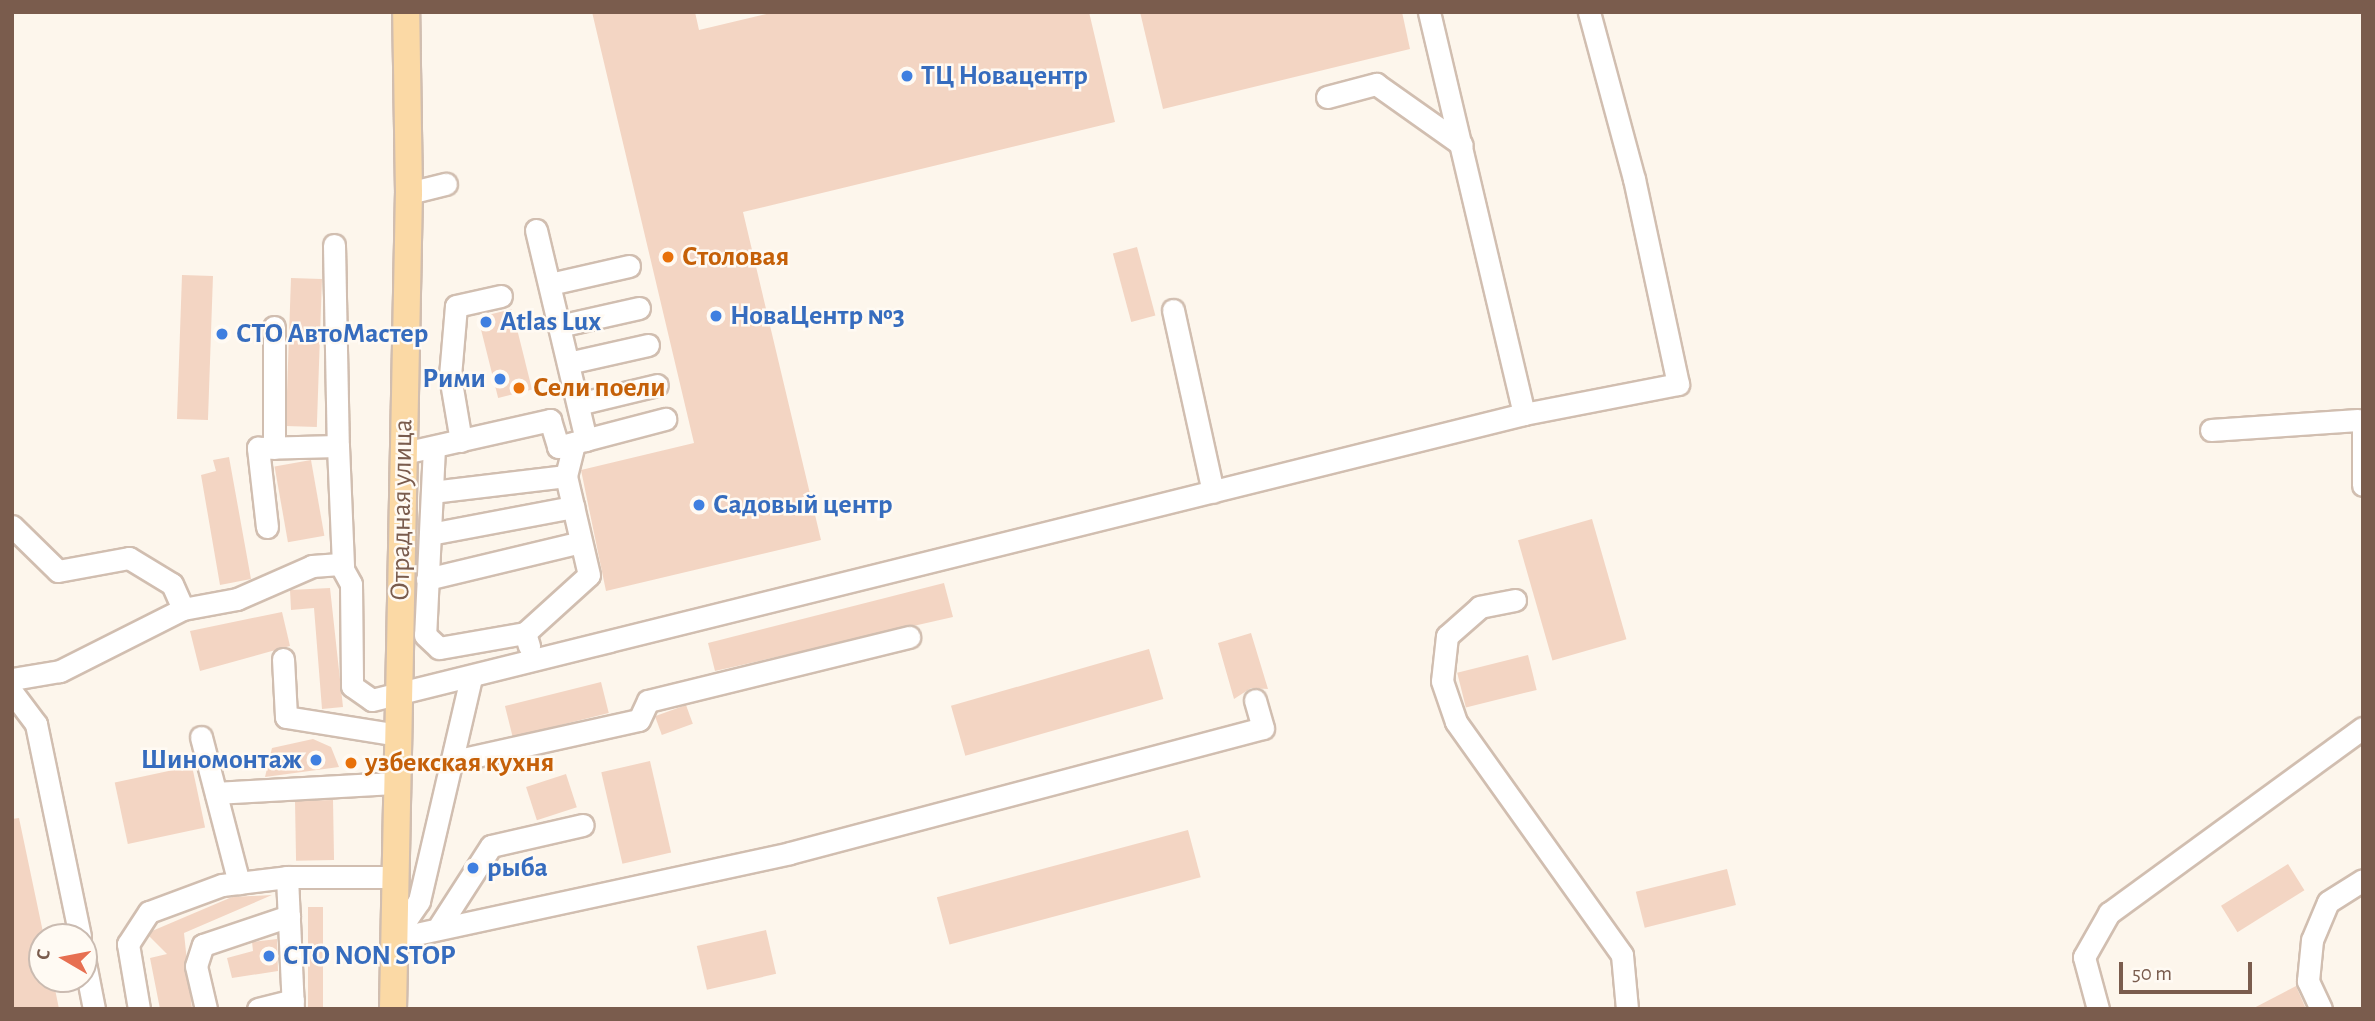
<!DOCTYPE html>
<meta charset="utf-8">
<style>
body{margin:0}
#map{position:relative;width:2375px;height:1021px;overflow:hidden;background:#fdf6ec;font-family:"Alegreya Sans",sans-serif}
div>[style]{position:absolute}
.building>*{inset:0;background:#f3d5c3;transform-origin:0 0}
.roads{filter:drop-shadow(2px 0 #d1beb0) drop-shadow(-2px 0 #d1beb0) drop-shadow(0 2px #d1beb0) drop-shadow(0 -2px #d1beb0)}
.minor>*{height:21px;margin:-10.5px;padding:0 10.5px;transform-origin:10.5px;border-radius:10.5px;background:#fff}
.major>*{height:26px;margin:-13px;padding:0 13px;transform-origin:13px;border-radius:13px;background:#fbd9a5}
.dots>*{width:19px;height:19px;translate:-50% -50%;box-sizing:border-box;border:4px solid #fffaf3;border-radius:50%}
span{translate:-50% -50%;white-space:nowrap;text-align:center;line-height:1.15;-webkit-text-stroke:5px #fffaf3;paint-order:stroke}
.shop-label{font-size:28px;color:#366cbe;font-weight:700}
.left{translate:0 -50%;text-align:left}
.right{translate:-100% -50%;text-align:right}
.food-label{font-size:28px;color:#c56008;font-weight:700}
.street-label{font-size:28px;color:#7a5c4d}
.frame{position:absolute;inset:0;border:14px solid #7a5c4d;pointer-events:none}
.north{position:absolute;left:28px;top:923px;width:70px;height:70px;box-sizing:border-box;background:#fffaf3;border:2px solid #cabbb1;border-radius:50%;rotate:280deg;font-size:19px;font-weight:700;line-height:28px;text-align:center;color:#7a5c4d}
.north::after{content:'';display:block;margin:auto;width:24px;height:32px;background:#e76f51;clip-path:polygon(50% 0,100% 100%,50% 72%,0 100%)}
.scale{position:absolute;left:2119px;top:962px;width:133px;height:32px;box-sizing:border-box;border:4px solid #7a5c4d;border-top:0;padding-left:9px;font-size:21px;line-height:24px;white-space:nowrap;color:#7a5c4d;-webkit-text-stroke:5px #fffaf3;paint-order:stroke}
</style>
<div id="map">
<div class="building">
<i style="clip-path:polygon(592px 12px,695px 12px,699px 30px,775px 12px,1089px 12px,1115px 122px,743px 212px,821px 540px,606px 591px,581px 470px,694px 443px)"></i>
<i style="clip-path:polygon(1140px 12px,1402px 12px,1410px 49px,1163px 109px)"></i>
<i style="left:1137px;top:247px;width:71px;height:25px;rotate:75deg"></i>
<i style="left:182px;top:275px;width:31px;height:144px;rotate:2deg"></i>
<i style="left:291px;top:278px;width:31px;height:148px;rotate:2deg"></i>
<i style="left:512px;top:309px;width:83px;height:35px;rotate:76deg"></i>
<i style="clip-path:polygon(229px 457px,251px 579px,220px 585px,201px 475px,216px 471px,213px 460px)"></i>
<i style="left:311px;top:460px;width:77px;height:37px;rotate:80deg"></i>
<i style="left:1592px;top:519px;width:125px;height:77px;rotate:74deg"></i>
<i style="clip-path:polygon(944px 583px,953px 617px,715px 671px,708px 643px)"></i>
<i style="clip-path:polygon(330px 588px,343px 707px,322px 709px,314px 608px,291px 610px,290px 590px)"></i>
<i style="clip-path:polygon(282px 612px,290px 646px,200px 671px,190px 631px)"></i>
<i style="clip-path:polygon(1251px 633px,1268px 689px,1251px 688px,1234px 699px,1218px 643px)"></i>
<i style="left:1149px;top:649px;width:52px;height:206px;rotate:74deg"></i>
<i style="left:1528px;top:655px;width:36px;height:73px;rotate:76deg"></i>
<i style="left:601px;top:682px;width:32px;height:99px;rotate:76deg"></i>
<i style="left:686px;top:705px;width:20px;height:33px;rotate:70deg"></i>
<i style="clip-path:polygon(313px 739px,331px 747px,339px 767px,265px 777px,272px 748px)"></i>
<i style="left:650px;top:761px;width:94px;height:50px;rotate:77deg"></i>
<i style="left:192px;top:766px;width:63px;height:79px;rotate:78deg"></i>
<i style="left:566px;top:774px;width:35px;height:42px;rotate:72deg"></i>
<i style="left:333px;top:800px;width:60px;height:38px;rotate:89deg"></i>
<i style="clip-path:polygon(19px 818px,44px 937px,42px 979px,53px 979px,59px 1009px,12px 1009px,12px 819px)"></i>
<i style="left:1188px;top:830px;width:49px;height:260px;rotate:75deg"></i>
<i style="left:2288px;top:864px;width:31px;height:79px;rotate:58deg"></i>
<i style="left:1727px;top:869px;width:37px;height:94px;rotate:76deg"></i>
<i style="clip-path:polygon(272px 895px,184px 933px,192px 1009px,160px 1009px,150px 958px,167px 954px,149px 936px,152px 931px,232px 897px)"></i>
<i style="left:308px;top:907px;width:15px;height:102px"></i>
<i style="left:766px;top:930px;width:45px;height:71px;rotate:77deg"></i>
<i style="clip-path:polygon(277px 939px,278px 971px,232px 978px,227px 958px,253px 951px,252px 942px)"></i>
<i style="clip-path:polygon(2296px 986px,2306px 1009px,2252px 1009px)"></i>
</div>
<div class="roads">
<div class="minor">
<i style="left:1429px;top:12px;width:413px;rotate:76.7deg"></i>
<i style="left:1327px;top:97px;width:51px;rotate:-14.9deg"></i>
<i style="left:1376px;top:84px;width:105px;rotate:35.3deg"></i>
<i style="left:409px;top:193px;width:38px;rotate:-14deg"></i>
<i style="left:536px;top:230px;width:216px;rotate:76.6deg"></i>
<i style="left:334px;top:245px;width:201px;rotate:88.9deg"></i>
<i style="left:550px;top:284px;width:81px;rotate:-12.8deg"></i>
<i style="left:1173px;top:310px;width:186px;rotate:77.6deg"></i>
<i style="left:559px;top:326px;width:82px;rotate:-12.7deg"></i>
<i style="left:274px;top:327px;width:121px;rotate:90deg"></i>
<i style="left:568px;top:363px;width:82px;rotate:-12.7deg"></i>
<i style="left:578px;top:404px;width:81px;rotate:-13.5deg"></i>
<i style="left:2363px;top:420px;width:65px;rotate:90deg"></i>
<i style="left:2211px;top:430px;width:147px;rotate:-3.9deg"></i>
<i style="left:461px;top:441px;width:66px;rotate:-99.6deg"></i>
<i style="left:450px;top:376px;width:70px;rotate:-85.1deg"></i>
<i style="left:456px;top:306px;width:46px;rotate:-12.5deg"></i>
<i style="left:434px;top:447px;width:188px;rotate:92.7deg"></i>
<i style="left:425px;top:635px;width:19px;rotate:43deg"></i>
<i style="left:439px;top:648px;width:87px;rotate:-9.9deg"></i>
<i style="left:404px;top:453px;width:150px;rotate:-12.7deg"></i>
<i style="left:550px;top:420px;width:28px;rotate:73deg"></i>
<i style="left:558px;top:447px;width:111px;rotate:-14.7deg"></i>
<i style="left:432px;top:492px;width:135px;rotate:-6.8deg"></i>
<i style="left:12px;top:526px;width:64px;rotate:44.4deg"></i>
<i style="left:58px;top:571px;width:72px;rotate:-10.4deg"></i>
<i style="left:129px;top:558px;width:50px;rotate:31.2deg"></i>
<i style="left:172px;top:584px;width:27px;rotate:66deg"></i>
<i style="left:183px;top:609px;width:138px;rotate:153.2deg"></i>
<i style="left:60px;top:671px;width:49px;rotate:170.5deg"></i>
<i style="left:267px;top:527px;width:80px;rotate:-96.5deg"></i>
<i style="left:258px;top:448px;width:80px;rotate:-1.4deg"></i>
<i style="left:338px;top:446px;width:121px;rotate:87.6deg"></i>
<i style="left:430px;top:534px;width:146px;rotate:-10.7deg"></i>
<i style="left:427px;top:579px;width:158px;rotate:-13.5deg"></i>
<i style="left:1515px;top:600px;width:36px;rotate:169deg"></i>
<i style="left:1480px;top:607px;width:44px;rotate:138.7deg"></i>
<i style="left:1447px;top:636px;width:45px;rotate:96.3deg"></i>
<i style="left:1442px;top:681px;width:43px;rotate:71.1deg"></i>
<i style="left:1456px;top:722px;width:286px;rotate:54.5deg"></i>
<i style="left:1622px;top:955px;width:54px;rotate:84.7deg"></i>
<i style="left:183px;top:609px;width:55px;rotate:-10.5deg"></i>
<i style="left:237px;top:599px;width:82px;rotate:-23.7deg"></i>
<i style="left:312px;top:566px;width:28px;rotate:-4deg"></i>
<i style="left:340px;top:564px;width:23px;rotate:61deg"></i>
<i style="left:351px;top:584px;width:102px;rotate:89.4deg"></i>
<i style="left:352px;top:686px;width:24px;rotate:35deg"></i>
<i style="left:372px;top:700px;width:1187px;rotate:-13.94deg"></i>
<i style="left:1524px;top:414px;width:157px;rotate:-11deg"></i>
<i style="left:1678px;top:384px;width:210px;rotate:-102.1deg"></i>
<i style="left:1634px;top:179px;width:173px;rotate:-105.1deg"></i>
<i style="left:529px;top:646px;width:14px;rotate:-107deg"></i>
<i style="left:525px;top:633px;width:86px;rotate:-42.2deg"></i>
<i style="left:589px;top:575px;width:102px;rotate:-103.1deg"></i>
<i style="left:566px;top:476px;width:34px;rotate:-76deg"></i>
<i style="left:283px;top:659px;width:58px;rotate:87deg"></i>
<i style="left:286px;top:717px;width:113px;rotate:9.1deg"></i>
<i style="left:12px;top:692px;width:40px;rotate:53deg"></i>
<i style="left:36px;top:724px;width:217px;rotate:78.3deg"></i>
<i style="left:201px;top:737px;width:151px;rotate:75.4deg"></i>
<i style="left:454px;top:761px;width:189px;rotate:-12.5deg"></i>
<i style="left:639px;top:720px;width:21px;rotate:-65deg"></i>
<i style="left:648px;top:701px;width:269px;rotate:-13.8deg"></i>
<i style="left:216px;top:793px;width:181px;rotate:-3.2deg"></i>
<i style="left:287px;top:877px;width:132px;rotate:87.4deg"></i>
<i style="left:440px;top:925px;width:94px;rotate:-57.2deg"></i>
<i style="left:491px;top:846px;width:94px;rotate:-12.9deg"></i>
<i style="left:393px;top:939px;width:406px;rotate:-12.2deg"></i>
<i style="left:790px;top:853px;width:489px;rotate:-14.8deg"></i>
<i style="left:1263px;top:728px;width:29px;rotate:-106deg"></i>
<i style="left:393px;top:939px;width:46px;rotate:-55.6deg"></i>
<i style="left:419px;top:901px;width:230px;rotate:-76.9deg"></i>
<i style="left:84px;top:958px;width:52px;rotate:78.9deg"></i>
<i style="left:139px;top:1009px;width:66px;rotate:-99.6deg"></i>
<i style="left:128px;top:944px;width:38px;rotate:-57deg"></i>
<i style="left:149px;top:912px;width:78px;rotate:-20.3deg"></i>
<i style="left:222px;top:885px;width:65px;rotate:-7deg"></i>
<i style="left:287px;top:877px;width:108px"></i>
<i style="left:206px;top:1009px;width:44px;rotate:-103.1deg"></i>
<i style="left:196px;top:966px;width:22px;rotate:-72deg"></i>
<i style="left:203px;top:945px;width:91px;rotate:-18.6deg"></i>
<i style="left:258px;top:1009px;width:36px;rotate:-14deg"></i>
<i style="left:2098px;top:1009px;width:54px;rotate:-105.1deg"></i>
<i style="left:2084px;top:957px;width:51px;rotate:-60.4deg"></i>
<i style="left:2109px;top:913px;width:314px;rotate:-36.1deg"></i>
<i style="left:2321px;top:1009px;width:31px;rotate:-115deg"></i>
<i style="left:2308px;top:981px;width:41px;rotate:-84.4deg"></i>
<i style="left:2312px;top:940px;width:41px;rotate:-67.2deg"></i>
<i style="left:2328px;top:902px;width:41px;rotate:-32.2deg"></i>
</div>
<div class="major">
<i style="left:393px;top:1009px;width:816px;rotate:-88.88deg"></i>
<i style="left:409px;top:193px;width:181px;rotate:-90.9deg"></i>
</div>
</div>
<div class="dots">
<i style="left:907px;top:76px;background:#3f7fe0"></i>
<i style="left:668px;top:257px;background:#e8710a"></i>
<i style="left:716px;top:316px;background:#3f7fe0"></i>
<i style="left:486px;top:322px;background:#3f7fe0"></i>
<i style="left:222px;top:334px;background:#3f7fe0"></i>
<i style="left:500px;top:379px;background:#3f7fe0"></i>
<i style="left:519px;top:388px;background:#e8710a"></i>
<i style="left:699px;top:505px;background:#3f7fe0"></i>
<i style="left:316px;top:760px;background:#3f7fe0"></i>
<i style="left:351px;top:763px;background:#e8710a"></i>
<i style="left:473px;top:868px;background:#3f7fe0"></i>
<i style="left:269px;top:956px;background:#3f7fe0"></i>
</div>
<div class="shop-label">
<span class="left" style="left:921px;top:76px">ТЦ Новацентр</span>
<span class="left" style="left:730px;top:316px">НоваЦентр №3</span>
<span class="left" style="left:500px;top:322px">Atlas Lux</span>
<span class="left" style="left:236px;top:334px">СТО АвтоМастер</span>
<span class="right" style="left:486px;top:379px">Рими</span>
<span class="left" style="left:713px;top:505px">Садовый центр</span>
<span class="right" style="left:302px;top:760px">Шиномонтаж</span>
<span class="left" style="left:487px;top:868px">рыба</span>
<span class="left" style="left:283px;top:956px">СТО NON STOP</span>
</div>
<div class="food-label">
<span class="left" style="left:682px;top:257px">Столовая</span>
<span class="left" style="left:533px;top:388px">Сели поели</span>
<span class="left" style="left:365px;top:763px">узбекская кухня</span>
</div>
<div class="street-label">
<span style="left:402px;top:510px;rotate:-89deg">Отрадная улица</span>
</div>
<div class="frame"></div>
<div class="north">С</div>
<div class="scale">50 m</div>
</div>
